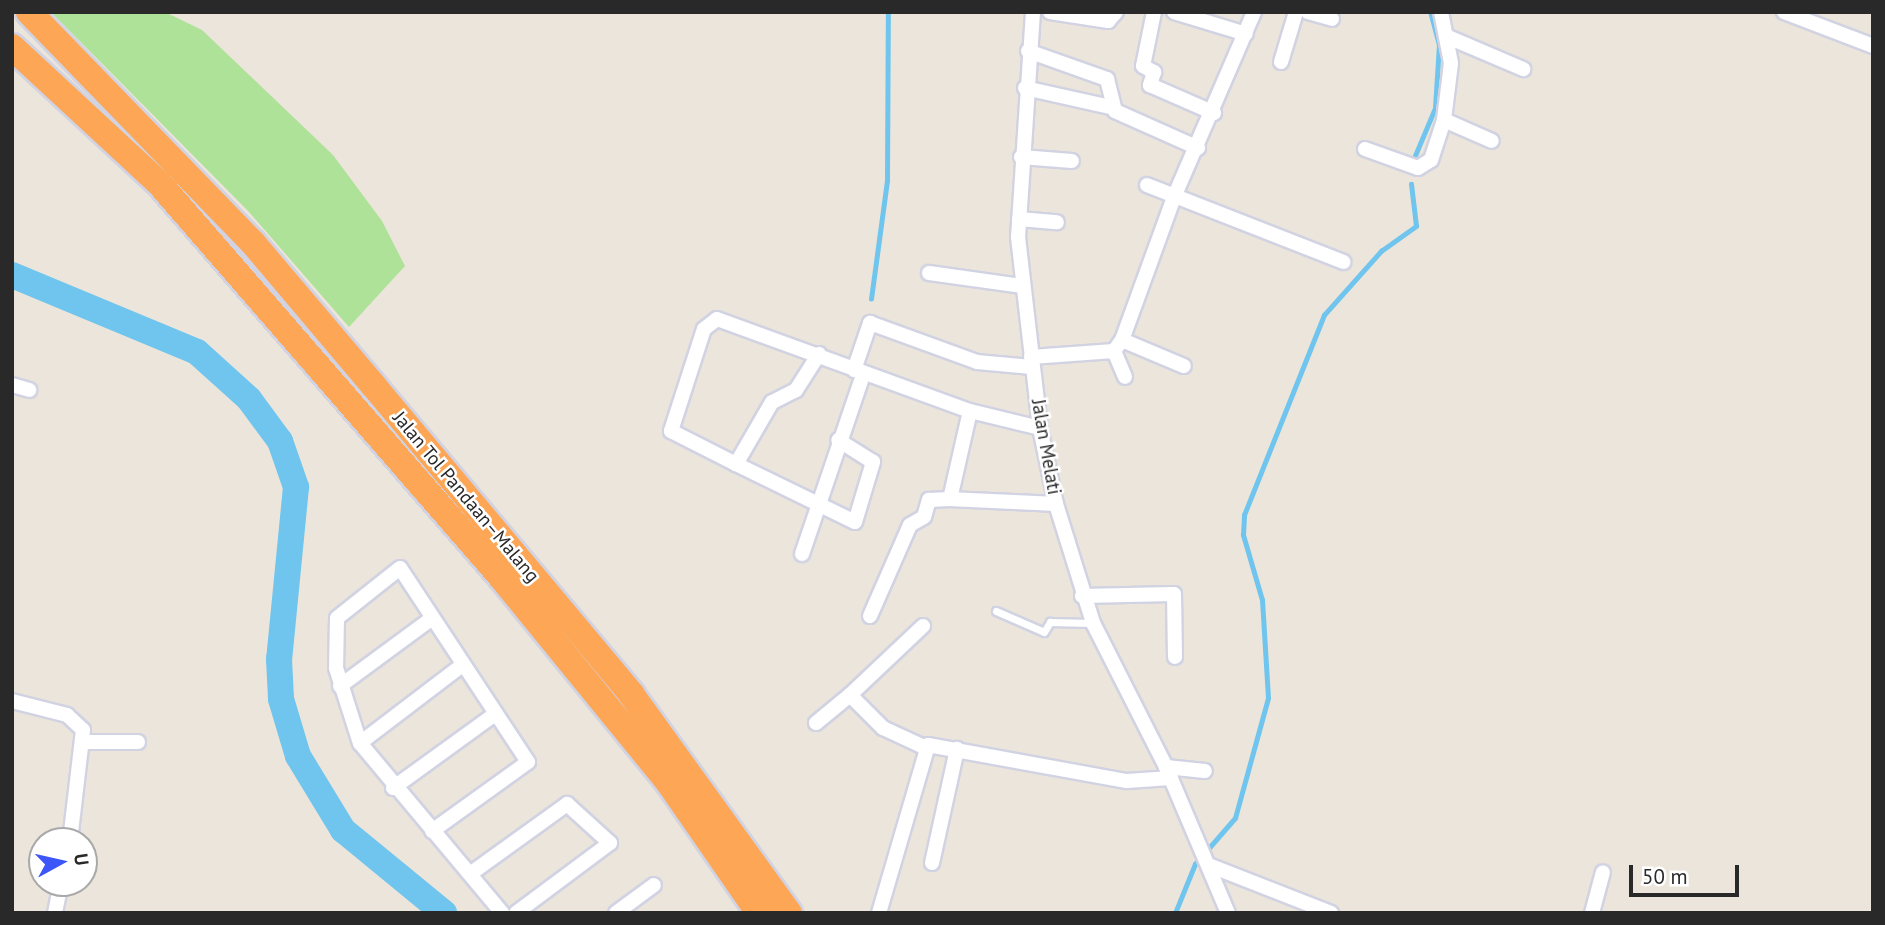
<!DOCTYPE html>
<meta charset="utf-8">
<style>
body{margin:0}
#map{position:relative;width:1885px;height:925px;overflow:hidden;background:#ece5db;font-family:"PT Sans",sans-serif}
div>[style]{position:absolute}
.green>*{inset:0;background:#aee298}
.stream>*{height:4.5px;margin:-2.25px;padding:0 2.25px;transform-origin:2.25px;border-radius:2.25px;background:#6fc5ed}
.river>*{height:26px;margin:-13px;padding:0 13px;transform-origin:13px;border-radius:13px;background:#6fc5ed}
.roads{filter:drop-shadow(2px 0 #d1d3e2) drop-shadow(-2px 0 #d1d3e2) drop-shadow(0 2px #d1d3e2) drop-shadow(0 -2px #d1d3e2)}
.lane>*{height:7px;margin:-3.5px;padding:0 3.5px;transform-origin:3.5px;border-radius:3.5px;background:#fff}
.street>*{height:14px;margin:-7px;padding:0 7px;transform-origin:7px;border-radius:7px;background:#fff}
.highway>*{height:26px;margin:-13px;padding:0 13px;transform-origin:13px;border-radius:13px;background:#fca656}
span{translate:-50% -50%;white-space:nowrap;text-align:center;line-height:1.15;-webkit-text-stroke:5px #fff;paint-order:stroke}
.street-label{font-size:19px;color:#292929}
.frame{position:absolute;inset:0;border:14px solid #292929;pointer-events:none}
.north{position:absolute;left:28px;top:827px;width:70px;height:70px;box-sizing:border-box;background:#fff;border:2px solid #a9a9a9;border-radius:50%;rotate:82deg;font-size:19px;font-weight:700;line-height:28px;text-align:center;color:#292929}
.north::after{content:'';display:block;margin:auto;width:24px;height:32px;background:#3c56f8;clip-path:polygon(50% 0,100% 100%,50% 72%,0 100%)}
.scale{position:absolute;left:1629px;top:865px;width:110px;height:32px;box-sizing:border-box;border:4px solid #292929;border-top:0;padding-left:9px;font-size:21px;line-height:24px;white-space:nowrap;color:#292929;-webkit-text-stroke:5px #fff;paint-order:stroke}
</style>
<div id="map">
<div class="green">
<i style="clip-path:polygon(51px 12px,165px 12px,202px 30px,333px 155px,382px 221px,405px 266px,349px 327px,249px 212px)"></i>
</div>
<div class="stream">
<i style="left:1414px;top:158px;width:54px;rotate:-67.2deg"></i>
<i style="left:1435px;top:108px;width:63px;rotate:-86.4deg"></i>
<i style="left:1439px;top:45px;width:34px;rotate:-105deg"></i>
<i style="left:871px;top:299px;width:120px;rotate:-82.3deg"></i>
<i style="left:887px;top:180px;width:168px;rotate:-89.7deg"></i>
<i style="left:1175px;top:913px;width:53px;rotate:-67.8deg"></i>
<i style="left:1195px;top:864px;width:61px;rotate:-49deg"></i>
<i style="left:1235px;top:818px;width:124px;rotate:-74.6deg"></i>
<i style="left:1268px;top:698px;width:98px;rotate:-93.5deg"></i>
<i style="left:1262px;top:600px;width:68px;rotate:-106.3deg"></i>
<i style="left:1243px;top:535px;width:20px;rotate:-87deg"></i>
<i style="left:1244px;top:515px;width:215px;rotate:-68.2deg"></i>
<i style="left:1324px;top:315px;width:86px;rotate:-48.3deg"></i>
<i style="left:1381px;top:251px;width:43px;rotate:-35.5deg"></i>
<i style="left:1416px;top:226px;width:42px;rotate:-96.8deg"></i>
</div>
<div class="river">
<i style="left:12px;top:275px;width:200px;rotate:22.6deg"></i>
<i style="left:197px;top:352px;width:70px;rotate:42.1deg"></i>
<i style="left:249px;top:399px;width:52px;rotate:53.6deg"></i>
<i style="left:280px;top:441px;width:49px;rotate:70.8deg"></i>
<i style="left:296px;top:487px;width:173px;rotate:95.6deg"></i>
<i style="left:279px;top:659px;width:40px;rotate:87.1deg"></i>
<i style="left:281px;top:699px;width:59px;rotate:73.4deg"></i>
<i style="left:298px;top:756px;width:87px;rotate:58.7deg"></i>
<i style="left:343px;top:830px;width:131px;rotate:39.4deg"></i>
</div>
<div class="roads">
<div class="lane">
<i style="left:996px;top:611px;width:52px;rotate:23.6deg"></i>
<i style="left:1044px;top:632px;width:12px;rotate:-59deg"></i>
<i style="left:1050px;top:622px;width:42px;rotate:1.4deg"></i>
</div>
<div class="street">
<i style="left:1033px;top:12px;width:225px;rotate:93.8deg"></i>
<i style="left:1018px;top:237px;width:192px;rotate:83.4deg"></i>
<i style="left:1040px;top:428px;width:78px;rotate:78.1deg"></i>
<i style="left:1056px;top:504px;width:125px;rotate:72.7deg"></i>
<i style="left:1093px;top:623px;width:161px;rotate:63.1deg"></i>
<i style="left:1166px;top:767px;width:159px;rotate:67deg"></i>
<i style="left:1050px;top:12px;width:59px;rotate:8.8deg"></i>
<i style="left:1108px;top:21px;width:12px;rotate:-48deg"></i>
<i style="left:1154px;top:12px;width:55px;rotate:101.5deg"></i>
<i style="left:1143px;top:66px;width:13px;rotate:29deg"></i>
<i style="left:1154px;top:72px;width:14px;rotate:107deg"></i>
<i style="left:1150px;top:85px;width:70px;rotate:23.6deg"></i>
<i style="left:1174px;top:12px;width:75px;rotate:17deg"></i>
<i style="left:1308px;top:12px;width:25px;rotate:16deg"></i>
<i style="left:1784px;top:12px;width:95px;rotate:20.9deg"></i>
<i style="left:1448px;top:37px;width:82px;rotate:23.1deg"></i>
<i style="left:1028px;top:51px;width:84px;rotate:19.5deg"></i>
<i style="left:1107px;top:79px;width:33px;rotate:76deg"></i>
<i style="left:1115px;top:111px;width:91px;rotate:24deg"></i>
<i style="left:1281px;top:62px;width:52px;rotate:-73.3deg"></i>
<i style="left:1025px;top:88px;width:88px;rotate:12.5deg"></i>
<i style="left:1444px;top:120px;width:52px;rotate:23.6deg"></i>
<i style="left:1365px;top:149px;width:56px;rotate:19.7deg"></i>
<i style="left:1418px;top:168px;width:15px;rotate:-32deg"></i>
<i style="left:1431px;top:160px;width:42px;rotate:-72deg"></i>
<i style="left:1444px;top:120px;width:57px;rotate:-83deg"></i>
<i style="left:1451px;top:63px;width:52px;rotate:-101.1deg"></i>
<i style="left:1021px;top:157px;width:51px;rotate:4.5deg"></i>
<i style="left:1147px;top:185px;width:211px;rotate:21.4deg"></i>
<i style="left:1019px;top:219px;width:38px;rotate:5deg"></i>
<i style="left:929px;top:273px;width:93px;rotate:8deg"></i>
<i style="left:1122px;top:340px;width:67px;rotate:22.8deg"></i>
<i style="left:1114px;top:351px;width:28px;rotate:67deg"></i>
<i style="left:819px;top:354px;width:43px;rotate:122.6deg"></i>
<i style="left:796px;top:390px;width:27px;rotate:153deg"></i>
<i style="left:772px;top:402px;width:72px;rotate:120.1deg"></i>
<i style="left:736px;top:464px;width:132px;rotate:26deg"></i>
<i style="left:855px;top:522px;width:63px;rotate:-73.3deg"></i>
<i style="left:873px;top:462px;width:41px;rotate:-147.8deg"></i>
<i style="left:1031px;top:357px;width:83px;rotate:-4.1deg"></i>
<i style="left:1114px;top:351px;width:14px;rotate:-54deg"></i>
<i style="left:1122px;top:340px;width:152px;rotate:-70deg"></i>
<i style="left:1174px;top:197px;width:202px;rotate:-66.6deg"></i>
<i style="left:854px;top:370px;width:50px;rotate:-71.2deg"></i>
<i style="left:870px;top:323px;width:114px;rotate:20deg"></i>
<i style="left:977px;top:362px;width:55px;rotate:5.2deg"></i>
<i style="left:12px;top:385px;width:18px;rotate:16deg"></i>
<i style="left:736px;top:464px;width:73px;rotate:-153.1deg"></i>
<i style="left:671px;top:431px;width:107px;rotate:-72.1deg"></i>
<i style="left:704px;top:329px;width:16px;rotate:-38deg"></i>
<i style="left:717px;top:319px;width:269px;rotate:20deg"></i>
<i style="left:970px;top:411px;width:72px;rotate:13.7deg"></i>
<i style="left:950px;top:499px;width:106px;rotate:2.7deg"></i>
<i style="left:802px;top:554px;width:189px;rotate:-71.2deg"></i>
<i style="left:1082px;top:596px;width:92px;rotate:-1.2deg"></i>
<i style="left:1174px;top:594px;width:63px;rotate:89.1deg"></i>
<i style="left:870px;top:616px;width:99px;rotate:-66.3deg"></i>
<i style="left:910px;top:525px;width:16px;rotate:-30deg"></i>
<i style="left:924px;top:517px;width:18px;rotate:-74deg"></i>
<i style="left:929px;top:500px;width:21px;rotate:-3deg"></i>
<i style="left:950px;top:499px;width:90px;rotate:-77.2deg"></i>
<i style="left:923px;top:626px;width:100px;rotate:136.6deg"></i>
<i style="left:850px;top:695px;width:47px;rotate:45deg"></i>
<i style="left:883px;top:728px;width:45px;rotate:24.9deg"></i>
<i style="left:340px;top:686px;width:113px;rotate:-36.4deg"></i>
<i style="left:12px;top:701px;width:57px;rotate:14.3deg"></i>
<i style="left:67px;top:715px;width:22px;rotate:43deg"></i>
<i style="left:83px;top:730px;width:112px;rotate:96.7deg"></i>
<i style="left:816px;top:723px;width:44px;rotate:-39.5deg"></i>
<i style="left:85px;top:742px;width:53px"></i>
<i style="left:360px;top:743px;width:222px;rotate:50.1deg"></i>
<i style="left:1166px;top:767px;width:39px;rotate:6deg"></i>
<i style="left:393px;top:788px;width:125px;rotate:-35.9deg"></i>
<i style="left:432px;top:831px;width:118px;rotate:-35.7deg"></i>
<i style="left:528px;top:762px;width:232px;rotate:-123.4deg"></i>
<i style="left:400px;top:568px;width:80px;rotate:141.6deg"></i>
<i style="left:337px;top:618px;width:50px;rotate:91.1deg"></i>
<i style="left:336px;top:668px;width:79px;rotate:72.3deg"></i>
<i style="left:360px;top:743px;width:127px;rotate:-37.3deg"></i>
<i style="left:932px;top:863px;width:117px;rotate:-77.6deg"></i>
<i style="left:1211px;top:866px;width:129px;rotate:21.4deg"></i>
<i style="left:470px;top:874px;width:120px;rotate:-35.8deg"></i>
<i style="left:567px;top:804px;width:58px;rotate:42.2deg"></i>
<i style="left:610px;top:843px;width:117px;rotate:143.3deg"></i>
<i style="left:55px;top:913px;width:31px;rotate:-79deg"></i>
<i style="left:616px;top:913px;width:47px;rotate:-36.4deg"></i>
<i style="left:879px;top:913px;width:175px;rotate:-73.7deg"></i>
<i style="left:928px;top:745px;width:202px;rotate:10.3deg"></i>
<i style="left:1127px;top:781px;width:44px;rotate:-3.9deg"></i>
<i style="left:1592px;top:913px;width:42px;rotate:-75deg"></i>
</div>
<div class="highway">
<i style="left:29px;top:12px;width:322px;rotate:45.9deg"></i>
<i style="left:253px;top:243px;width:186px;rotate:49.8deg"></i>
<i style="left:373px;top:385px;width:403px;rotate:50.1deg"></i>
<i style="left:631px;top:694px;width:270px;rotate:54.2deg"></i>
<i style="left:12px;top:47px;width:199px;rotate:42.8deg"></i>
<i style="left:158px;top:182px;width:525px;rotate:49.02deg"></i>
<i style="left:502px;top:578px;width:264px;rotate:50.8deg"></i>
<i style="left:669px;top:783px;width:158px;rotate:55.3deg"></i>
</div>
</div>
<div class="street-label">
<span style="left:1046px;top:447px;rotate:80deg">Jalan Melati</span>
<span style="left:466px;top:497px;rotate:50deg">Jalan Tol Pandaan–Malang</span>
</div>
<div class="frame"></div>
<div class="north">U</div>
<div class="scale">50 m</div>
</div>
